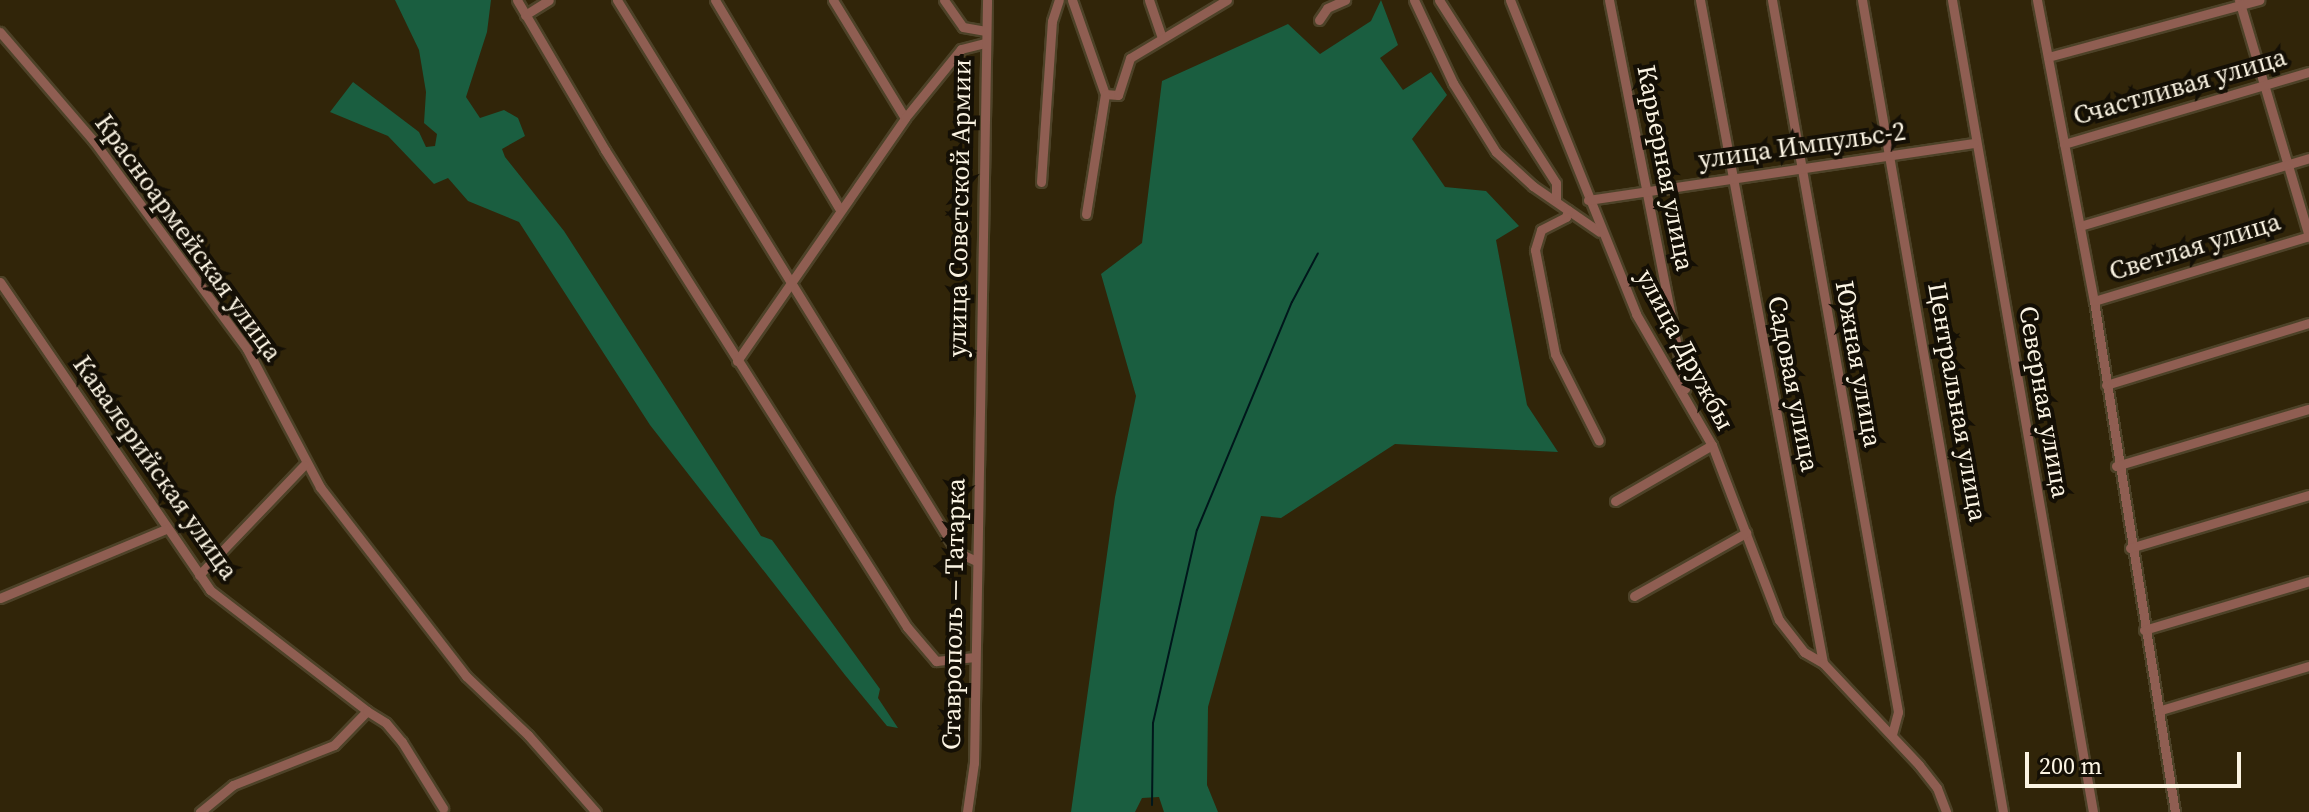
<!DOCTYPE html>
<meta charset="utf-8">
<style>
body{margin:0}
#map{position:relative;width:2309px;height:812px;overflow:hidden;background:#312509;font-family:"Source Serif 4",serif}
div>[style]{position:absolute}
.green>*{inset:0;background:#1a5e40}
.stream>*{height:2px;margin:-1px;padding:0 1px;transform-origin:1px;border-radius:1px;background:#00171b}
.roads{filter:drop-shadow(2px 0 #4d4228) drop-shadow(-2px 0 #4d4228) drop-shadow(0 2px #4d4228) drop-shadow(0 -2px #4d4228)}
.minor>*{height:9px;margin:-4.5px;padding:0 4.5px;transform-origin:4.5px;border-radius:4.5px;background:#8f5e52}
span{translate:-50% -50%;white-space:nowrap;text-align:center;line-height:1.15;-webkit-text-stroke:8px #140f05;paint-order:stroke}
.street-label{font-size:26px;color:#fbf4e3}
.scale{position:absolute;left:2025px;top:752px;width:216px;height:36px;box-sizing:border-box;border:4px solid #fbf4e3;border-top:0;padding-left:10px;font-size:24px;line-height:28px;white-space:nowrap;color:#fbf4e3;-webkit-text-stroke:6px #140f05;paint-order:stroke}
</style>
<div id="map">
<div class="green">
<i style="clip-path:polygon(395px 0,491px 0,487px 32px,466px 97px,480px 118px,504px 110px,518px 118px,525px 136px,502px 149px,505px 157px,564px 231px,761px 536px,772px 540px,880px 689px,878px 698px,898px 728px,887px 726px,845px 675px,650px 425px,519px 222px,468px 201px,448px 178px,434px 184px,388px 136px,330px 112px,353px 82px,419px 132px,426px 147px,435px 146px,437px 134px,424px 123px,426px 92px,419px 50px)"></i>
<i style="clip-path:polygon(1381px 0,1398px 45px,1380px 58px,1403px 90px,1431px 72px,1447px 95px,1412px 139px,1445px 187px,1486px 191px,1519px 226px,1496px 240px,1527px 405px,1558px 452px,1395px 444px,1281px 518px,1261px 516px,1208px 707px,1207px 785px,1218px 812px,1164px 812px,1159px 797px,1142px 798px,1135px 812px,1071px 812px,1115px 497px,1136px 396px,1101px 274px,1142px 243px,1162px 81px,1288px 24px,1320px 54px,1371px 21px)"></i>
</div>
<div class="stream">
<i style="left:1152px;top:805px;width:82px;rotate:-89.3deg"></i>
<i style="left:1153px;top:723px;width:198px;rotate:-77.2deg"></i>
<i style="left:1197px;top:530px;width:247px;rotate:-67.4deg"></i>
<i style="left:1292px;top:302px;width:55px;rotate:-62deg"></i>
</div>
<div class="roads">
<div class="minor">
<i style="left:517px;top:0;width:174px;rotate:59.6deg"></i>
<i style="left:605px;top:150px;width:565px;rotate:57.66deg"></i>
<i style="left:907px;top:627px;width:45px;rotate:49.5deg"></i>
<i style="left:936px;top:661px;width:39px;rotate:-6deg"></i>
<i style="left:617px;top:0;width:648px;rotate:58.37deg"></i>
<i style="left:957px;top:552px;width:21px;rotate:25deg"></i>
<i style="left:715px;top:0;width:242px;rotate:59.2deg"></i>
<i style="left:833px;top:0;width:138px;rotate:58.6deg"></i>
<i style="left:944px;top:0;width:33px;rotate:55deg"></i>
<i style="left:963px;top:27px;width:23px;rotate:10deg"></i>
<i style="left:1072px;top:0;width:100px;rotate:70.7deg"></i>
<i style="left:1149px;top:0;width:40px;rotate:71.1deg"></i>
<i style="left:1414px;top:0;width:92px;rotate:64.8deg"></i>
<i style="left:1453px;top:83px;width:81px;rotate:58.1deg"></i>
<i style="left:1496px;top:152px;width:50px;rotate:42.6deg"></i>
<i style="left:1533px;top:186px;width:81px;rotate:34.5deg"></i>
<i style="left:1439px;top:0;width:217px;rotate:57.4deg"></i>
<i style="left:1556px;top:183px;width:17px;rotate:90deg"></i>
<i style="left:1510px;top:0;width:338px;rotate:68.1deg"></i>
<i style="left:1636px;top:314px;width:151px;rotate:59.9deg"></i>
<i style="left:1712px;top:445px;width:187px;rotate:69.1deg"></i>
<i style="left:1779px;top:620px;width:41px;rotate:52deg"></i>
<i style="left:1804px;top:652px;width:22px;rotate:30deg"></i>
<i style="left:1609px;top:0;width:396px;rotate:78.9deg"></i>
<i style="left:1700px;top:0;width:674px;rotate:79.49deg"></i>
<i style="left:1823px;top:663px;width:140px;rotate:46.7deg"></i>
<i style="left:1919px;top:765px;width:29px;rotate:52deg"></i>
<i style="left:1937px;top:788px;width:26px;rotate:69deg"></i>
<i style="left:1772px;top:0;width:723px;rotate:79.96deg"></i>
<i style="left:1898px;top:712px;width:24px;rotate:105deg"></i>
<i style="left:1862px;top:0;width:824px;rotate:80.15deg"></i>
<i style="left:1952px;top:0;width:824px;rotate:80.15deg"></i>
<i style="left:2037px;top:0;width:306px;rotate:79.3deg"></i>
<i style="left:2094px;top:301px;width:517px;rotate:80.99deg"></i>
<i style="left:2239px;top:0;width:247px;rotate:73.5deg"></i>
<i style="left:525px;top:15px;width:28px;rotate:-32deg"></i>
<i style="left:1319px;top:20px;width:14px;rotate:-56deg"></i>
<i style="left:1327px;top:8px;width:20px;rotate:-24deg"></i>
<i style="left:0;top:32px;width:143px;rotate:49.3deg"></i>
<i style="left:93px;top:140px;width:260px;rotate:53.6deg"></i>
<i style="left:247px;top:349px;width:156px;rotate:62.1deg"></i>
<i style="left:320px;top:487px;width:239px;rotate:52.3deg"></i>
<i style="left:466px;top:676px;width:86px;rotate:43.6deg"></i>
<i style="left:528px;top:735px;width:103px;rotate:48.6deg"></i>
<i style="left:2048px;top:57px;width:219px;rotate:-15.1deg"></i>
<i style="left:1105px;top:94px;width:13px;rotate:4deg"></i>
<i style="left:1118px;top:95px;width:39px;rotate:-72deg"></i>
<i style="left:1130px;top:58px;width:113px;rotate:-30.9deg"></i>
<i style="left:2064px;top:144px;width:255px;rotate:-16.4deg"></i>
<i style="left:1041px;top:182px;width:161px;rotate:-86.1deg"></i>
<i style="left:1052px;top:21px;width:22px;rotate:-72deg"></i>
<i style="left:1588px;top:200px;width:390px;rotate:-8.4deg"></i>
<i style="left:1568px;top:210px;width:7px;rotate:106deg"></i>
<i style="left:1566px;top:217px;width:28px;rotate:153deg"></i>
<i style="left:1541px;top:230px;width:21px;rotate:107deg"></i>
<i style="left:1535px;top:250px;width:106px;rotate:79.1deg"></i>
<i style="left:1555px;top:354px;width:97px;rotate:63.2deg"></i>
<i style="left:1086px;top:214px;width:121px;rotate:-81deg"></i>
<i style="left:2080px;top:226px;width:239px;rotate:-16.5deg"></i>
<i style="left:0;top:282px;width:373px;rotate:55.7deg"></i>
<i style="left:210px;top:590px;width:198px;rotate:37.6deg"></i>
<i style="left:367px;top:711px;width:47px;rotate:134.1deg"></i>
<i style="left:334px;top:745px;width:109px;rotate:158.4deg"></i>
<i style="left:233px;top:785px;width:43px;rotate:140.7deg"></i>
<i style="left:2094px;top:301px;width:225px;rotate:-16.8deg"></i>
<i style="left:737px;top:361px;width:295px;rotate:-55.3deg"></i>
<i style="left:905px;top:118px;width:89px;rotate:-50.9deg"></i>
<i style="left:961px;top:49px;width:25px;rotate:-14deg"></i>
<i style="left:2106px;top:385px;width:212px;rotate:-17deg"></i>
<i style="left:2116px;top:466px;width:201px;rotate:-16.5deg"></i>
<i style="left:1615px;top:501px;width:112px;rotate:-30deg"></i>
<i style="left:2130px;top:548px;width:187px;rotate:-16.5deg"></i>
<i style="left:199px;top:575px;width:152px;rotate:-46.3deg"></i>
<i style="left:1634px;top:596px;width:129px;rotate:-29.4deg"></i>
<i style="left:0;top:598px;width:180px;rotate:-22.6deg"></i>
<i style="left:2144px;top:630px;width:172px;rotate:-16.5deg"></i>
<i style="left:2161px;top:710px;width:154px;rotate:-16.6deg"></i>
<i style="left:367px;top:711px;width:22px;rotate:32deg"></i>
<i style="left:386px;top:723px;width:25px;rotate:50deg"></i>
<i style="left:402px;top:742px;width:78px;rotate:58.2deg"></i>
<i style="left:967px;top:812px;width:49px;rotate:-81.9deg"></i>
<i style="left:974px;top:763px;width:763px;rotate:-89.02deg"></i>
</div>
</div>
<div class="street-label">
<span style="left:2180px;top:87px;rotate:-16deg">Счастливая улица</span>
<span style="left:1802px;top:146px;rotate:-8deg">улица Импульс-2</span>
<span style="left:1665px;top:168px;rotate:79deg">Карьерная улица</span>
<span style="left:960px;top:208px;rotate:-89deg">улица Советской Армии</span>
<span style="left:188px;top:238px;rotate:54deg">Красноармейская улица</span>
<span style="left:2195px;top:247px;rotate:-17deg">Светлая улица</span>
<span style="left:1685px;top:350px;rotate:62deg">улица Дружбы</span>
<span style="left:1858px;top:364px;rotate:80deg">Южная улица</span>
<span style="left:1793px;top:384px;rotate:79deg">Садовая улица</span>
<span style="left:1957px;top:402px;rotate:80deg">Центральная улица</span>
<span style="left:2044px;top:402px;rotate:80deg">Северная улица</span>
<span style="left:155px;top:468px;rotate:55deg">Кавалерийская улица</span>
<span style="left:954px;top:614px;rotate:-89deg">Ставрополь — Татарка</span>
</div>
<div class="scale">200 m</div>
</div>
